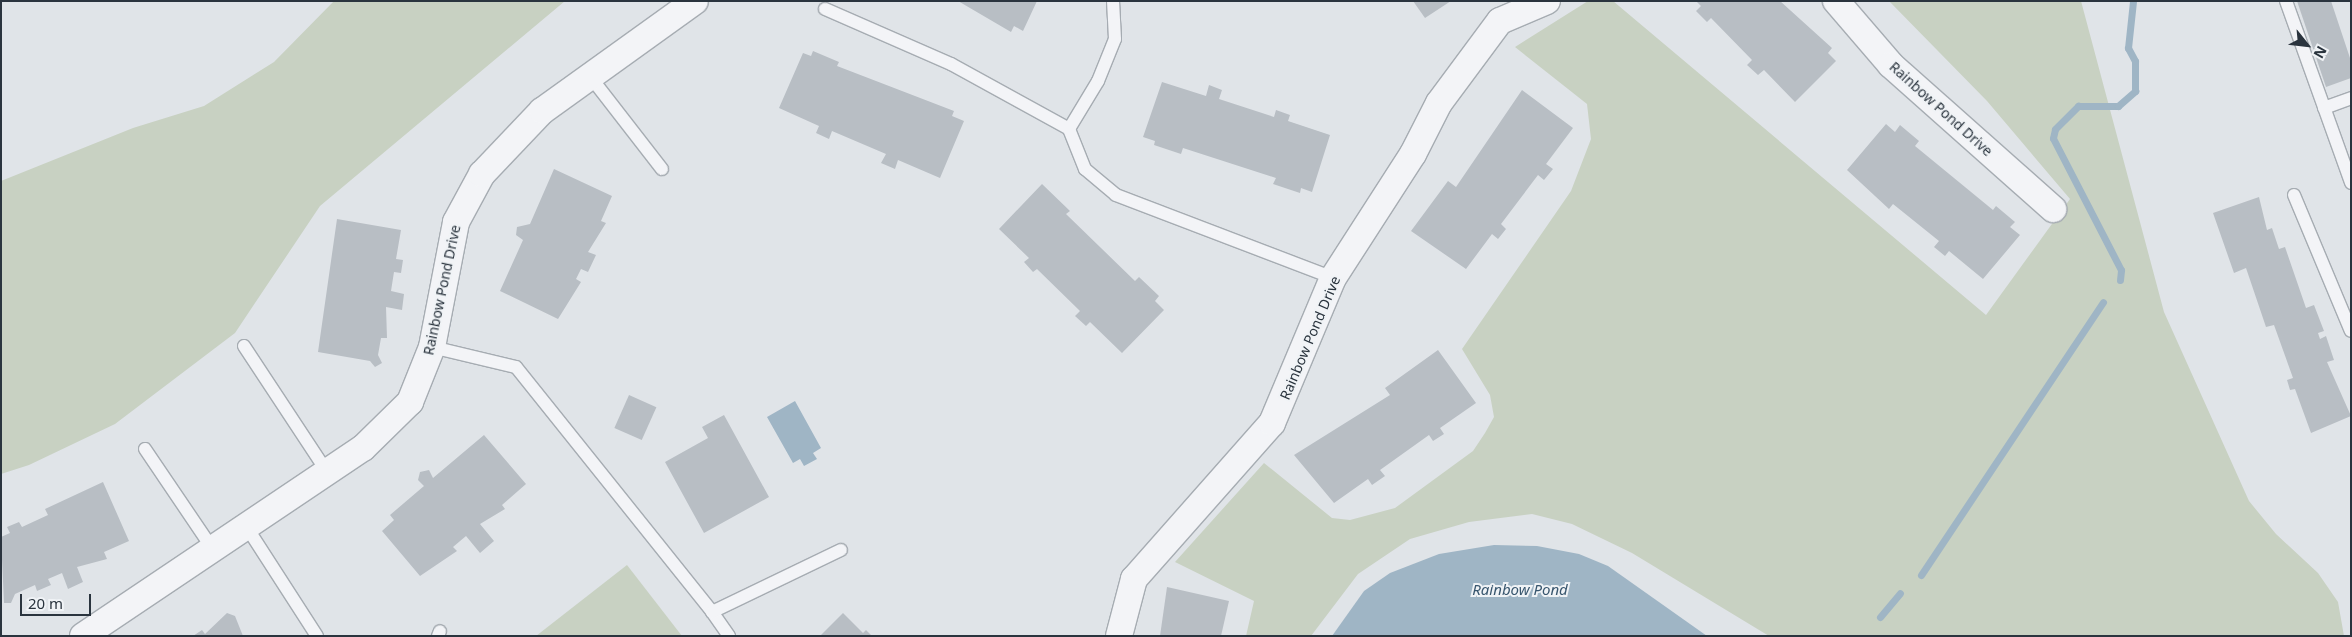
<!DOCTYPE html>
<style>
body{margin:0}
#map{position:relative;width:2352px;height:637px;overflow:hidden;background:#e0e4e8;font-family:"Noto Sans",sans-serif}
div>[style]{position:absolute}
.green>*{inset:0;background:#c8d1c2}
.water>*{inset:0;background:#9fb5c5}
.stream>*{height:7px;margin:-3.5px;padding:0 3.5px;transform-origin:3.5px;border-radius:3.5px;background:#9fb5c5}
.building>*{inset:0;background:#b8bec4;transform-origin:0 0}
.roads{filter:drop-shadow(1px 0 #a6acb2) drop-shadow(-1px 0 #a6acb2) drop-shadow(0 1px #a6acb2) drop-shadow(0 -1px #a6acb2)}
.service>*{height:12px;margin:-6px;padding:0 6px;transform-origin:6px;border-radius:6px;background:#f3f4f7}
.minor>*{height:26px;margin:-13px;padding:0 13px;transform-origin:13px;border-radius:13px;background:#f3f4f7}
span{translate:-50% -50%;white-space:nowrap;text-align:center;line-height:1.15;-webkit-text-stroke:4px #f0f3f6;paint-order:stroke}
.street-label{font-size:14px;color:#2a343e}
.water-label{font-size:15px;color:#38566e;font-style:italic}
.frame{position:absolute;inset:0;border:2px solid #2a343e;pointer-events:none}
.north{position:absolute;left:2282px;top:20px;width:50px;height:50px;-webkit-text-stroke:4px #f0f3f6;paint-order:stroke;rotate:119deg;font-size:14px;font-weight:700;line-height:20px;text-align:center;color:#2a343e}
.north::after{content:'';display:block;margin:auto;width:18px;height:22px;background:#2a343e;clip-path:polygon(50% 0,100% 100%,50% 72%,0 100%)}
.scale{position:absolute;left:20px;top:594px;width:71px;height:22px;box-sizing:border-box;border:2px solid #2a343e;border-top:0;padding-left:6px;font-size:15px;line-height:18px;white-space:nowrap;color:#2a343e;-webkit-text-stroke:4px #f0f3f6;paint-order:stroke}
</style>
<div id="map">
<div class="green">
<i style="clip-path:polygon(334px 1px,565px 1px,320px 206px,235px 333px,115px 424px,29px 465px,1px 474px,1px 181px,133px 128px,204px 106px,274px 62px)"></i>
<i style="clip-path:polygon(1588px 1px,1613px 1px,1986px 315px,2070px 199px,1987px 101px,1889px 1px,2081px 1px,2164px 312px,2249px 501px,2276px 534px,2318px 573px,2338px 602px,2344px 636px,1769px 636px,1632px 553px,1572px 524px,1532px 514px,1469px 522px,1410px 539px,1358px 574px,1311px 636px,1246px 636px,1254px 601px,1175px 562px,1264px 463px,1332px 518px,1350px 520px,1395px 508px,1473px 451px,1485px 433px,1494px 417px,1490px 395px,1462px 349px,1571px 191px,1591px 139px,1587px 104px,1515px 47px)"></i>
<i style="clip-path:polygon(627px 565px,682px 636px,536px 636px)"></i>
</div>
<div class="water">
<i style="clip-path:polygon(795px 401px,821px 448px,813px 453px,817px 459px,804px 466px,800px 459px,793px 463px,767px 417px)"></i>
<i style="clip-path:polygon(1494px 545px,1537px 546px,1579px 554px,1608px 566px,1707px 636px,1332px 636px,1364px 591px,1390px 573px,1439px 554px)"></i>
</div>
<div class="stream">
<i style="left:2120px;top:280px;width:10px;rotate:-84deg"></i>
<i style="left:2121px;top:270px;width:148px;rotate:-117.3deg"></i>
<i style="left:2053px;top:138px;width:9px;rotate:-77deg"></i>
<i style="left:2055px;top:129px;width:33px;rotate:-45deg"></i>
<i style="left:2078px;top:106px;width:40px"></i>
<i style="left:2118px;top:106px;width:23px;rotate:-41deg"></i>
<i style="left:2135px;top:91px;width:30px;rotate:-90deg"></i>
<i style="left:2135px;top:61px;width:15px;rotate:-118deg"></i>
<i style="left:2128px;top:48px;width:47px;rotate:-83.9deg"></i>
<i style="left:1921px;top:575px;width:328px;rotate:-56.3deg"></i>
<i style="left:1880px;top:617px;width:31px;rotate:-50deg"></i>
</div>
<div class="building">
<i style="clip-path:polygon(958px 1px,1037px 1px,1023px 31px,1014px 26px,1011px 32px)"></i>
<i style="clip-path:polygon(1413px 1px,1451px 1px,1425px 18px)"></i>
<i style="clip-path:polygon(1696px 1px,1780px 1px,1832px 48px,1828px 53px,1836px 61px,1795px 102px,1764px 70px,1758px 75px,1747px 65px,1752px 60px,1711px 18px,1707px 22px,1696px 11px,1701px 6px)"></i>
<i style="clip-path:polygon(2297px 1px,2331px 1px,2351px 61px,2351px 78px,2326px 87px)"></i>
<i style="clip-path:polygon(813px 51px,839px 62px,837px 66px,954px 111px,952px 116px,964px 121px,940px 178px,898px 160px,895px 169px,881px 163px,886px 154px,832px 131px,829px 139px,816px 133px,819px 126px,779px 108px,803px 53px,811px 56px)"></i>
<i style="clip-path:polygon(1162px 82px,1206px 96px,1209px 85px,1222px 90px,1219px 99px,1274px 117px,1276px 110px,1290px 115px,1288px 121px,1330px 135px,1312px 192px,1301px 188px,1300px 193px,1273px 184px,1276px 178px,1183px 148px,1181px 154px,1154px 145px,1155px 141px,1143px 137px)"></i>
<i style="clip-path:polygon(1522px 90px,1573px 128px,1546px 164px,1553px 169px,1544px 180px,1538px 175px,1501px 224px,1506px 229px,1498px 239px,1492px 234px,1466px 269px,1411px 231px,1448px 181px,1456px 187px)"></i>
<i style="clip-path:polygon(1886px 124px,1895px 132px,1900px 125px,1919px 141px,1915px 146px,1993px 210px,1996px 206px,2015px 222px,2010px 227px,2020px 235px,1983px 279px,1949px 251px,1945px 256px,1934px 247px,1939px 241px,1893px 204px,1889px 209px,1847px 170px)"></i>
<i style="clip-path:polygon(554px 169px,612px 196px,601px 221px,606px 223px,588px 252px,596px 255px,588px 272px,581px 269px,576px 279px,581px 282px,558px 319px,500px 291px,523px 240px,516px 235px,517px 227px,530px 224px)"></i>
<i style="clip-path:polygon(1042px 184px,1070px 211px,1066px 214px,1135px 281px,1139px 277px,1159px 296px,1155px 301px,1164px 310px,1122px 353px,1090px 322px,1086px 326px,1075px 316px,1080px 311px,1037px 269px,1033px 272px,1024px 262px,1029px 258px,999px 229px)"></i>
<i style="clip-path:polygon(2259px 197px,2267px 230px,2272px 228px,2279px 249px,2285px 247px,2306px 308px,2314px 305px,2324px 331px,2318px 333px,2320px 339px,2326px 336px,2334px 360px,2327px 362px,2351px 416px,2311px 433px,2295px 389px,2290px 390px,2287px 380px,2293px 378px,2274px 325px,2266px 327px,2246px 268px,2234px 273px,2213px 213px)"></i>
<i style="clip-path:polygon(337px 219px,401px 230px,396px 259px,403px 260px,401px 273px,394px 272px,391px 291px,404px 294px,402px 310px,386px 307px,387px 338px,381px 338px,378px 355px,382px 363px,375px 367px,370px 361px,318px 352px)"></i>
<i style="clip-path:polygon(1438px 350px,1476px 403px,1440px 428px,1444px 434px,1433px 441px,1429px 435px,1380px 470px,1385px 476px,1372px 485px,1368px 479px,1334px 503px,1294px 455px,1390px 395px,1385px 388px)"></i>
<i style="left:629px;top:395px;width:30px;height:36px;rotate:24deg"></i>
<i style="clip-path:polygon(724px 415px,769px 497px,704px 533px,665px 462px,708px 438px,702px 427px)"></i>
<i style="clip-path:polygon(484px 435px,526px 484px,502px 505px,505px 509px,480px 524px,494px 541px,480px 553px,466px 536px,453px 547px,457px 551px,420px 576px,382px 531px,394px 520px,390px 515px,424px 486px,418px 480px,420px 472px,429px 470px,433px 478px)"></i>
<i style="clip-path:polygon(103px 482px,129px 541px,104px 552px,107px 559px,77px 567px,83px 582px,68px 589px,62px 573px,48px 579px,51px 585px,37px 591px,35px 585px,15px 594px,11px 603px,4px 603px,1px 537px,10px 533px,7px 527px,19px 522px,22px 527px,48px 515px,45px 509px)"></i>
<i style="clip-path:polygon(1167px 587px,1229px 601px,1221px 636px,1160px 636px)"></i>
<i style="clip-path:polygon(227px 613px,235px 616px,243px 636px,193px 636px,202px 630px,205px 634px)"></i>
<i style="clip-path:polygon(843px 613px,863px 633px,866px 630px,872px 636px,820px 636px)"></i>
</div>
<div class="roads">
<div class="service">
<i style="left:2286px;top:1px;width:193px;rotate:70.3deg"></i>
<i style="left:825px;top:9px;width:137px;rotate:23.6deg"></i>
<i style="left:951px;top:64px;width:135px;rotate:28.8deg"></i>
<i style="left:1069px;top:129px;width:43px;rotate:68.2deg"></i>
<i style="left:1085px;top:169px;width:40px;rotate:40deg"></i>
<i style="left:1116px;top:195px;width:232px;rotate:20.9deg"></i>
<i style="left:589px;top:75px;width:119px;rotate:52.2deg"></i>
<i style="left:2324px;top:108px;width:29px;rotate:-20deg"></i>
<i style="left:1069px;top:129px;width:56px;rotate:-58.9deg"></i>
<i style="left:1098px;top:81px;width:45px;rotate:-68deg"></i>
<i style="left:1115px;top:39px;width:38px;rotate:-93deg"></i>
<i style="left:2294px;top:195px;width:147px;rotate:67.3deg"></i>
<i style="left:244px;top:346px;width:151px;rotate:56.6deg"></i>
<i style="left:432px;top:347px;width:86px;rotate:13.4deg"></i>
<i style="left:516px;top:367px;width:314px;rotate:51.3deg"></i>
<i style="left:145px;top:449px;width:120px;rotate:55.9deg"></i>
<i style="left:246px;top:526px;width:131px;rotate:57.2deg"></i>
<i style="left:438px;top:636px;width:5px;rotate:-68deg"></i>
<i style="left:729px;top:636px;width:29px;rotate:-125deg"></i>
<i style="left:712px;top:612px;width:143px;rotate:-25.7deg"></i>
</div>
<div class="minor">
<i style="left:1836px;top:1px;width:84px;rotate:49.3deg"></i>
<i style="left:1891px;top:65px;width:217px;rotate:41.6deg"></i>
<i style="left:83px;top:636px;width:337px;rotate:-33.9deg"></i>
<i style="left:363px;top:448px;width:66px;rotate:-44.4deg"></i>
<i style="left:410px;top:402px;width:59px;rotate:-68.2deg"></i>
<i style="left:432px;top:347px;width:127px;rotate:-79.1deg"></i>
<i style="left:456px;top:222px;width:55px;rotate:-61.6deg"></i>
<i style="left:482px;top:174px;width:87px;rotate:-46.4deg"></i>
<i style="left:542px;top:111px;width:188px;rotate:-35.7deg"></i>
<i style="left:1119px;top:636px;width:59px;rotate:-75.3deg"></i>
<i style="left:1134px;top:579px;width:208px;rotate:-48.5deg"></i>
<i style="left:1272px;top:423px;width:157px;rotate:-67.2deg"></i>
<i style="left:1333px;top:278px;width:148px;rotate:-57.2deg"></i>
<i style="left:1413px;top:154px;width:57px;rotate:-63deg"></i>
<i style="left:1439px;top:103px;width:102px;rotate:-53.4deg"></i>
<i style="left:1500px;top:21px;width:51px;rotate:-23.1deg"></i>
</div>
</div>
<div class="street-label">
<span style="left:1941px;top:109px;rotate:42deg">Rainbow Pond Drive</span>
<span style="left:442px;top:290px;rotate:-78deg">Rainbow Pond Drive</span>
<span style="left:1310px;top:338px;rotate:-67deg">Rainbow Pond Drive</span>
</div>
<div class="water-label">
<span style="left:1520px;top:590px">Rainbow Pond</span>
</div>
<div class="frame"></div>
<div class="north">N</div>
<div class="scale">20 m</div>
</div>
